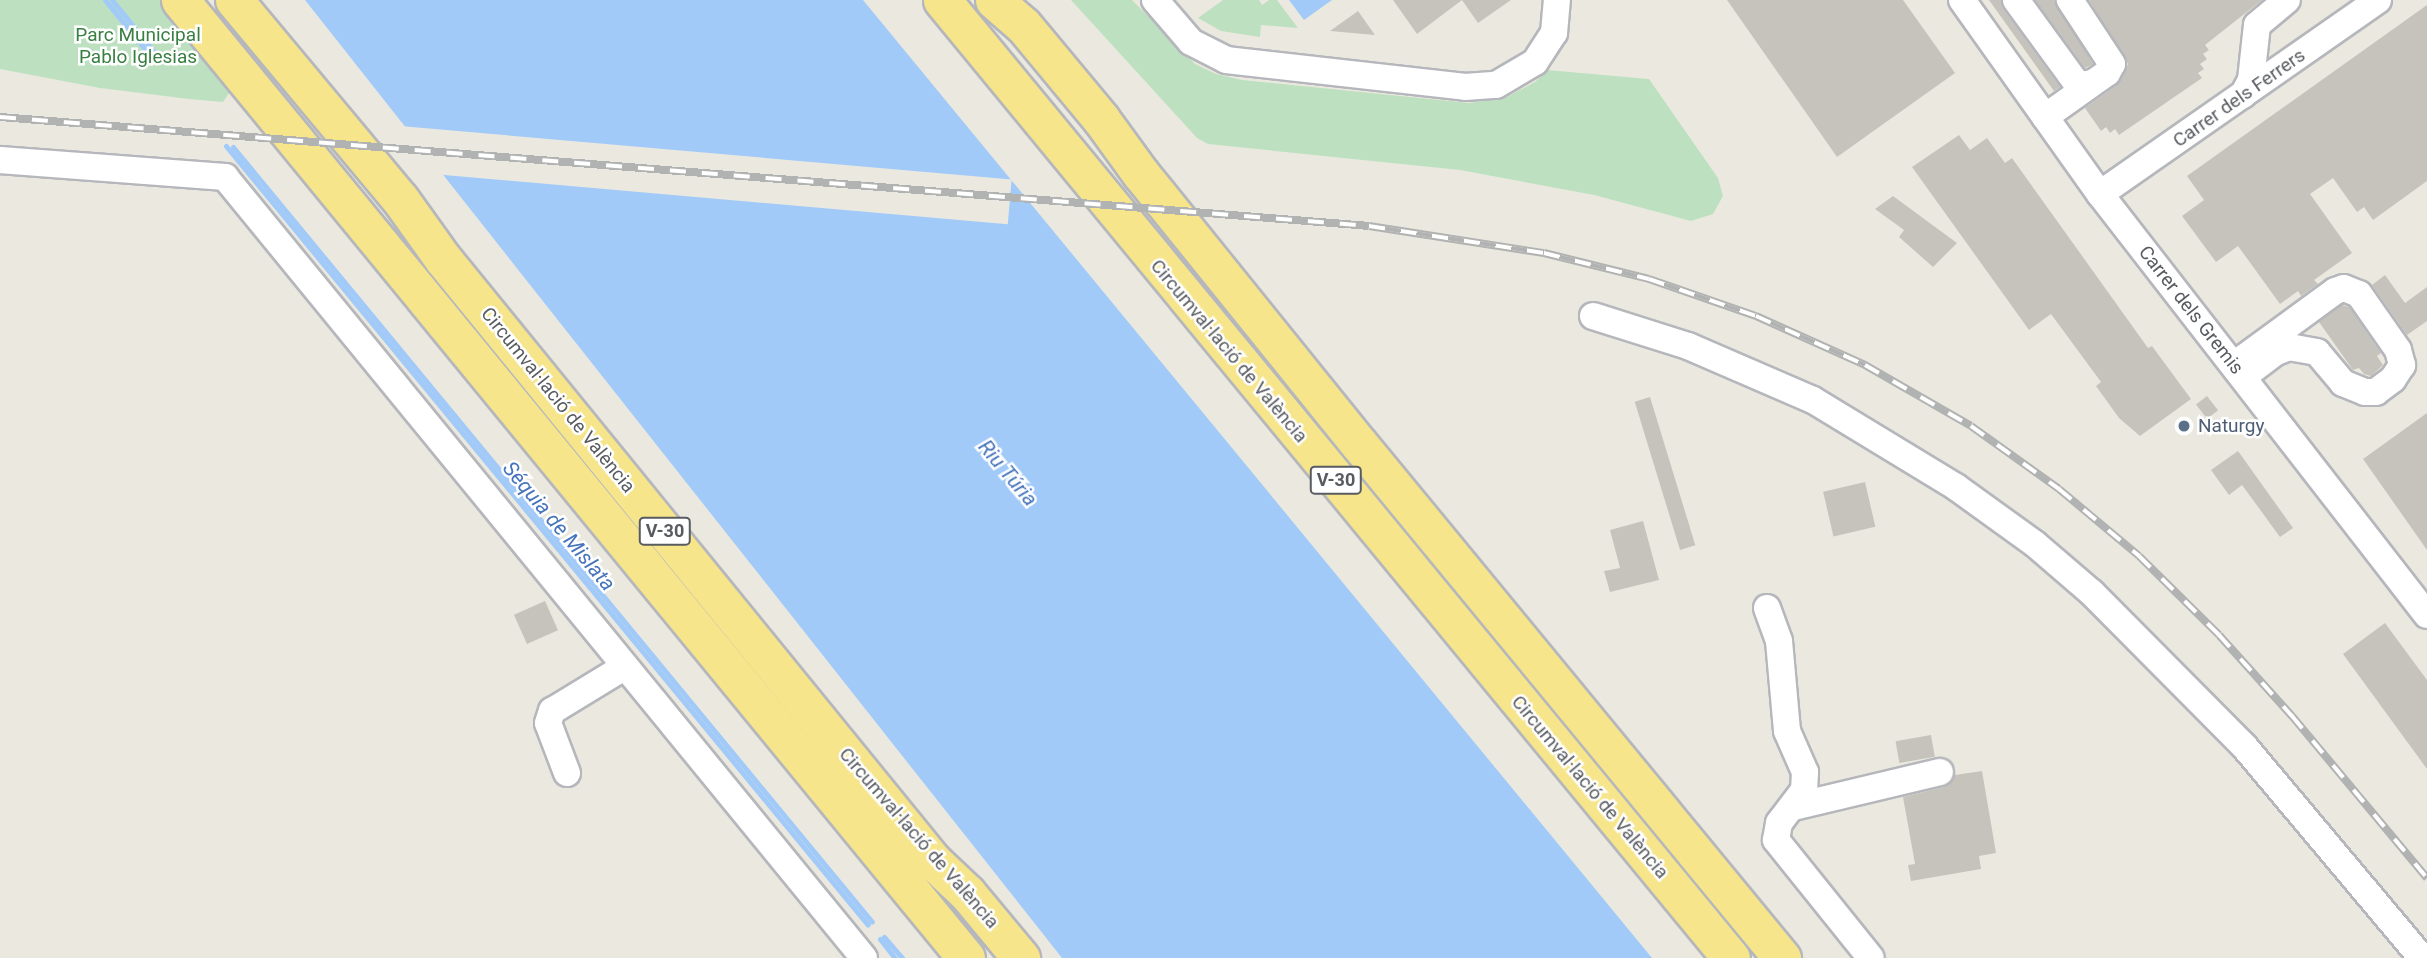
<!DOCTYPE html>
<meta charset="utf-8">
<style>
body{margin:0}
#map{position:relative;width:2427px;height:958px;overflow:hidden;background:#ebe9df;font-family:Roboto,sans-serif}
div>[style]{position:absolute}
.green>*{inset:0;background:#bde1c0}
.water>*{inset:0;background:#a1caf9}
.pier>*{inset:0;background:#ebe9df;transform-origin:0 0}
.stream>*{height:5px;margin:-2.5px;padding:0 2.5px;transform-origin:2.5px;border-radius:2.5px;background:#a1caf9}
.building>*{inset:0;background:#c6c3bd;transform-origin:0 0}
.roads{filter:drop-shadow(2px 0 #b5b7bc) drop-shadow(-2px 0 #b5b7bc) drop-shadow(0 2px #b5b7bc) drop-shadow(0 -2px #b5b7bc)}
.minor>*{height:26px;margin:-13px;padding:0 13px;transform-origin:13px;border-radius:13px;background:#fff}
.highway>*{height:37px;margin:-18.5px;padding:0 18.5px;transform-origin:18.5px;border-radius:18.5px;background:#f6e58b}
.rail>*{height:8px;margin-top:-4px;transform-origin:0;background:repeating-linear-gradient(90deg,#fff 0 16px,#b1b2b2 0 32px);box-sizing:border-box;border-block:2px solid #b1b2b2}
.dots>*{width:19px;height:19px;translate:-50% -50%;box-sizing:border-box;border:4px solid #fff;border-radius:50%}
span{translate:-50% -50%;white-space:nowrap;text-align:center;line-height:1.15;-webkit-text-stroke:5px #fff;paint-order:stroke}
.shield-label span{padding:2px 5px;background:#fff;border:2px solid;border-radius:5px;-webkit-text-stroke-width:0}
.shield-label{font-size:18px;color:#585b60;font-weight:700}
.park-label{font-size:19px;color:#387f42}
.street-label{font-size:19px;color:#585b60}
.service-label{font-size:19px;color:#4e5e75}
.left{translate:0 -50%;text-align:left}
.water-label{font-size:21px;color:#4674ba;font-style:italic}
</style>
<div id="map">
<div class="green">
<i style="clip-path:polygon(0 0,160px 0,234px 86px,223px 102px,189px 99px,100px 88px,0 69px)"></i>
<i style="clip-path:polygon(1071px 0,1132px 0,1195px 64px,1216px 74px,1242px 80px,1469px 103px,1507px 97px,1535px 82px,1547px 70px,1649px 79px,1718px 178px,1723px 196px,1713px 214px,1691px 221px,1594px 195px,1460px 170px,1208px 144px,1197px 138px)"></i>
<i style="clip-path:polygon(1223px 0,1259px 0,1262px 5px,1269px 0,1277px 0,1298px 28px,1261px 25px,1260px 37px,1221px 31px,1198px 18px)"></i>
</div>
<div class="water">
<i style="clip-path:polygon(305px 0,863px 0,1652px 958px,1062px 958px)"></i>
<i style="clip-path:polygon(1289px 0,1332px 0,1304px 20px)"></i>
</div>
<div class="pier">
<i style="left:400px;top:126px;width:614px;height:45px;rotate:5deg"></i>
</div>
<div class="stream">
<i style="left:105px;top:0;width:76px;rotate:50.9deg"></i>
<i style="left:112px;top:0;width:73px;rotate:51.1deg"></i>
<i style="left:226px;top:146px;width:1009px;rotate:50.51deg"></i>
<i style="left:233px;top:147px;width:1004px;rotate:50.49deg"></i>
<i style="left:884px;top:937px;width:28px;rotate:49deg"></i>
<i style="left:880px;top:939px;width:24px;rotate:52deg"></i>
</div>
<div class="building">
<i style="clip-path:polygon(1393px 0,1511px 0,1478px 23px,1462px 0,1417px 34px)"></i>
<i style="clip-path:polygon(1727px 0,1903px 0,1955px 73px,1837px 157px)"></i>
<i style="clip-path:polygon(1989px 0,2001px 0,2003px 9px,2060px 87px,2054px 91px)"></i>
<i style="clip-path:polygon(2035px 0,2054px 0,2093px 64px,2085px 68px)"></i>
<i style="clip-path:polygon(2089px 0,2262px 0,2205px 45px,2209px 50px,2203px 54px,2207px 59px,2200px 64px,2204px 69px,2198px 73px,2202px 78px,2119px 135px,2115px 129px,2110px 133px,2106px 127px,2101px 131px,2085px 108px,2117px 85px,2128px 64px)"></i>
<i style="clip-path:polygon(2427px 5px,2427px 181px,2373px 220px,2364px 207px,2357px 212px,2333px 178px,2310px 194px,2352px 253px,2314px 280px,2318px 284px,2301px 296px,2298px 291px,2280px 304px,2238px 246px,2216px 262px,2182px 216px,2204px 200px,2187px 176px)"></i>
<i style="clip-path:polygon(1358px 11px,1375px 35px,1330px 31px)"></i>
<i style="clip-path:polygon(1959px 135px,1970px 150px,1987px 138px,2005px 163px,2012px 158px,2148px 348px,2152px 346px,2191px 399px,2140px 436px,2119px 418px,2096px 386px,2101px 382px,2051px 314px,2029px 330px,1912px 167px)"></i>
<i style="clip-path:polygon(1893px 196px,1957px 243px,1933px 267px,1899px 237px,1904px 230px,1875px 209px)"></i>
<i style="clip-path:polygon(2385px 275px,2405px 303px,2427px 287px,2427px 321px,2407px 335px,2372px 285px)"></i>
<i style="clip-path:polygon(2342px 305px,2349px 307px,2381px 353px,2377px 356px,2383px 365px,2371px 376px,2364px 374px,2359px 368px,2353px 370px,2319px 322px)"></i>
<i style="left:2207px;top:396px;width:18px;height:14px;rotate:52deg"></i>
<i style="left:1650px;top:397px;width:155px;height:16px;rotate:73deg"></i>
<i style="clip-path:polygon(2427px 413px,2427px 550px,2363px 459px)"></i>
<i style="clip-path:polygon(2238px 451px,2293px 528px,2280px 537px,2242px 485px,2229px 495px,2211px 470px)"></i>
<i style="left:1865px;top:482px;width:46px;height:43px;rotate:77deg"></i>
<i style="clip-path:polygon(1643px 521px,1659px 580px,1610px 592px,1604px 571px,1620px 568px,1610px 530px)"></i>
<i style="left:545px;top:601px;width:32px;height:34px;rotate:66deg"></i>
<i style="clip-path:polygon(2385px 623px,2427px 680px,2427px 769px,2343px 654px)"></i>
<i style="left:1931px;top:735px;width:22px;height:36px;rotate:80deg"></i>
<i style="clip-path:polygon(1982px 771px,1996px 853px,1979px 856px,1981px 869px,1911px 881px,1908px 865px,1915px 864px,1903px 797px,1944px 787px,1955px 775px)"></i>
</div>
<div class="roads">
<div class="minor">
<i style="left:1155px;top:0;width:55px;rotate:49.4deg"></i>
<i style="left:1191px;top:42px;width:39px;rotate:27deg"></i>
<i style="left:1226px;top:60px;width:241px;rotate:6.4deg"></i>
<i style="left:1465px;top:87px;width:31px;rotate:-4deg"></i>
<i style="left:1496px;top:85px;width:45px;rotate:-30.5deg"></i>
<i style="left:1535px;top:62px;width:35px;rotate:-57deg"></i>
<i style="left:1554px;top:33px;width:33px;rotate:-85deg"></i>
<i style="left:1962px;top:0;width:238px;rotate:54.6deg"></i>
<i style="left:2100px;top:194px;width:533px;rotate:52.16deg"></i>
<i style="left:2016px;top:0;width:100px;rotate:53.9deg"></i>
<i style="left:2075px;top:81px;width:8px;rotate:30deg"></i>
<i style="left:2082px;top:85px;width:10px;rotate:-11deg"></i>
<i style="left:2243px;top:95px;width:17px;rotate:-62deg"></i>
<i style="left:2251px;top:80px;width:55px;rotate:-83.8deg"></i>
<i style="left:2257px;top:25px;width:39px;rotate:-40deg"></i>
<i style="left:2045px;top:117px;width:76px;rotate:-35.4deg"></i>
<i style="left:2107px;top:73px;width:10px;rotate:-61deg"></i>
<i style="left:2112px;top:64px;width:77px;rotate:-123.3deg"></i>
<i style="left:0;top:160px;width:226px;rotate:4.3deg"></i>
<i style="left:225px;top:177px;width:1009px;rotate:50.71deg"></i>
<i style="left:2100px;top:194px;width:339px;rotate:-34.9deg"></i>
<i style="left:1593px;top:316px;width:100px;rotate:17.5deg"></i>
<i style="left:1688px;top:346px;width:136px;rotate:23.4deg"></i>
<i style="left:1813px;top:400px;width:167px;rotate:31.3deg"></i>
<i style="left:1956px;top:487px;width:97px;rotate:35.8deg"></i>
<i style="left:2035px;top:544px;width:75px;rotate:40.7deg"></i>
<i style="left:2092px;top:593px;width:216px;rotate:45.2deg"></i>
<i style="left:2244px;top:746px;width:277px;rotate:50deg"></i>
<i style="left:2234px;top:365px;width:125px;rotate:-36.2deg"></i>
<i style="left:2335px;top:291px;width:9px;rotate:-18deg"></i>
<i style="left:2344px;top:288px;width:16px;rotate:22deg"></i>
<i style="left:2359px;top:294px;width:68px;rotate:55.1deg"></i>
<i style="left:2398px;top:350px;width:16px;rotate:75deg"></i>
<i style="left:2402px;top:365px;width:17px;rotate:123deg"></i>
<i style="left:2393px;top:379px;width:21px;rotate:143deg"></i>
<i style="left:2376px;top:392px;width:11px;rotate:180deg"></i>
<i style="left:2365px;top:392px;width:24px;rotate:-158deg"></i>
<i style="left:2343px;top:383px;width:40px;rotate:-130deg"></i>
<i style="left:2317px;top:352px;width:28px;rotate:-170deg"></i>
<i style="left:2289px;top:347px;width:14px;rotate:159deg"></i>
<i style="left:2276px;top:352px;width:41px;rotate:142.9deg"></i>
<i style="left:1767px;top:608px;width:35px;rotate:70deg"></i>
<i style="left:1779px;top:641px;width:90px;rotate:84.9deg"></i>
<i style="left:1787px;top:731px;width:45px;rotate:66.3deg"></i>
<i style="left:1805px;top:772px;width:18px;rotate:93deg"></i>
<i style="left:1804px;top:790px;width:41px;rotate:127.1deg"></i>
<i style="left:1779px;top:823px;width:17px;rotate:100deg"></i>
<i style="left:1776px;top:840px;width:151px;rotate:51.2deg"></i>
<i style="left:567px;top:773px;width:53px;rotate:-110.8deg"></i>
<i style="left:548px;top:723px;width:13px;rotate:-72deg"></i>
<i style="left:552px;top:711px;width:84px;rotate:-31.4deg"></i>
<i style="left:1793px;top:807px;width:151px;rotate:-13.4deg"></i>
</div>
<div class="highway">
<i style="left:180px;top:0;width:1239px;rotate:50.63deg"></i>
<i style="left:234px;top:0;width:259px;rotate:50.2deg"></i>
<i style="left:400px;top:199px;width:74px;rotate:54.4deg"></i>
<i style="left:443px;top:259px;width:776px;rotate:50.86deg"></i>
<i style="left:933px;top:861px;width:47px;rotate:43.3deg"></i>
<i style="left:967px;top:893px;width:85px;rotate:50.3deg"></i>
<i style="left:942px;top:0;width:1241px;rotate:50.53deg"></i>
<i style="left:994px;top:0;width:38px;rotate:41deg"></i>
<i style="left:1023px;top:25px;width:122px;rotate:50.3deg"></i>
<i style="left:1101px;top:119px;width:68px;rotate:54deg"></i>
<i style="left:1141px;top:174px;width:347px;rotate:51.1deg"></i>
<i style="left:1359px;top:444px;width:666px;rotate:50.55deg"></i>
</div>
</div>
<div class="rail">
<i style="left:0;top:117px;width:1373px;rotate:4.55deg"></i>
<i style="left:1369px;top:226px;width:177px;rotate:8.8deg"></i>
<i style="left:1544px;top:253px;width:108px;rotate:13.9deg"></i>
<i style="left:1649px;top:279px;width:113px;rotate:19.1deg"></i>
<i style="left:1756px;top:316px;width:120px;rotate:24.2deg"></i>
<i style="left:1865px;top:365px;width:122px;rotate:29.9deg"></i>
<i style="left:1971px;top:426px;width:108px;rotate:35.6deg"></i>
<i style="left:2059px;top:489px;width:104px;rotate:39.9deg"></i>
<i style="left:2139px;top:556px;width:112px;rotate:44.6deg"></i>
<i style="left:2219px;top:635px;width:109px;rotate:48deg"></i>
<i style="left:2292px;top:716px;width:211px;rotate:50.2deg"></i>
</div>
<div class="dots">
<i style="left:2184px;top:426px;background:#5c6f8a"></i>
</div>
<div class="shield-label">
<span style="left:1336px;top:480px">V-30</span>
<span style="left:665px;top:531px">V-30</span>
</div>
<div class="park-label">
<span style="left:138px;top:46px">Parc Municipal<br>Pablo Iglesias</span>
</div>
<div class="street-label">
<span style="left:2239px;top:98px;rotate:-35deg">Carrer dels Ferrers</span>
<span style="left:2191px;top:310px;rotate:52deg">Carrer dels Gremis</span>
<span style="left:1229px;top:351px;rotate:50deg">Circumval·lació de València</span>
<span style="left:558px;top:400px;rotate:51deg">Circumval·lació de València</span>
<span style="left:1590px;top:787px;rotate:50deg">Circumval·lació de València</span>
<span style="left:919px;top:838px;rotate:49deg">Circumval·lació de València</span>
</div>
<div class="service-label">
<span class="left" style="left:2198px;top:426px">Naturgy</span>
</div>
<div class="water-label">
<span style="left:1008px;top:473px;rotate:50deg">Riu Túria</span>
<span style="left:559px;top:526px;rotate:50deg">Séquia de Mislata</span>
</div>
</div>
